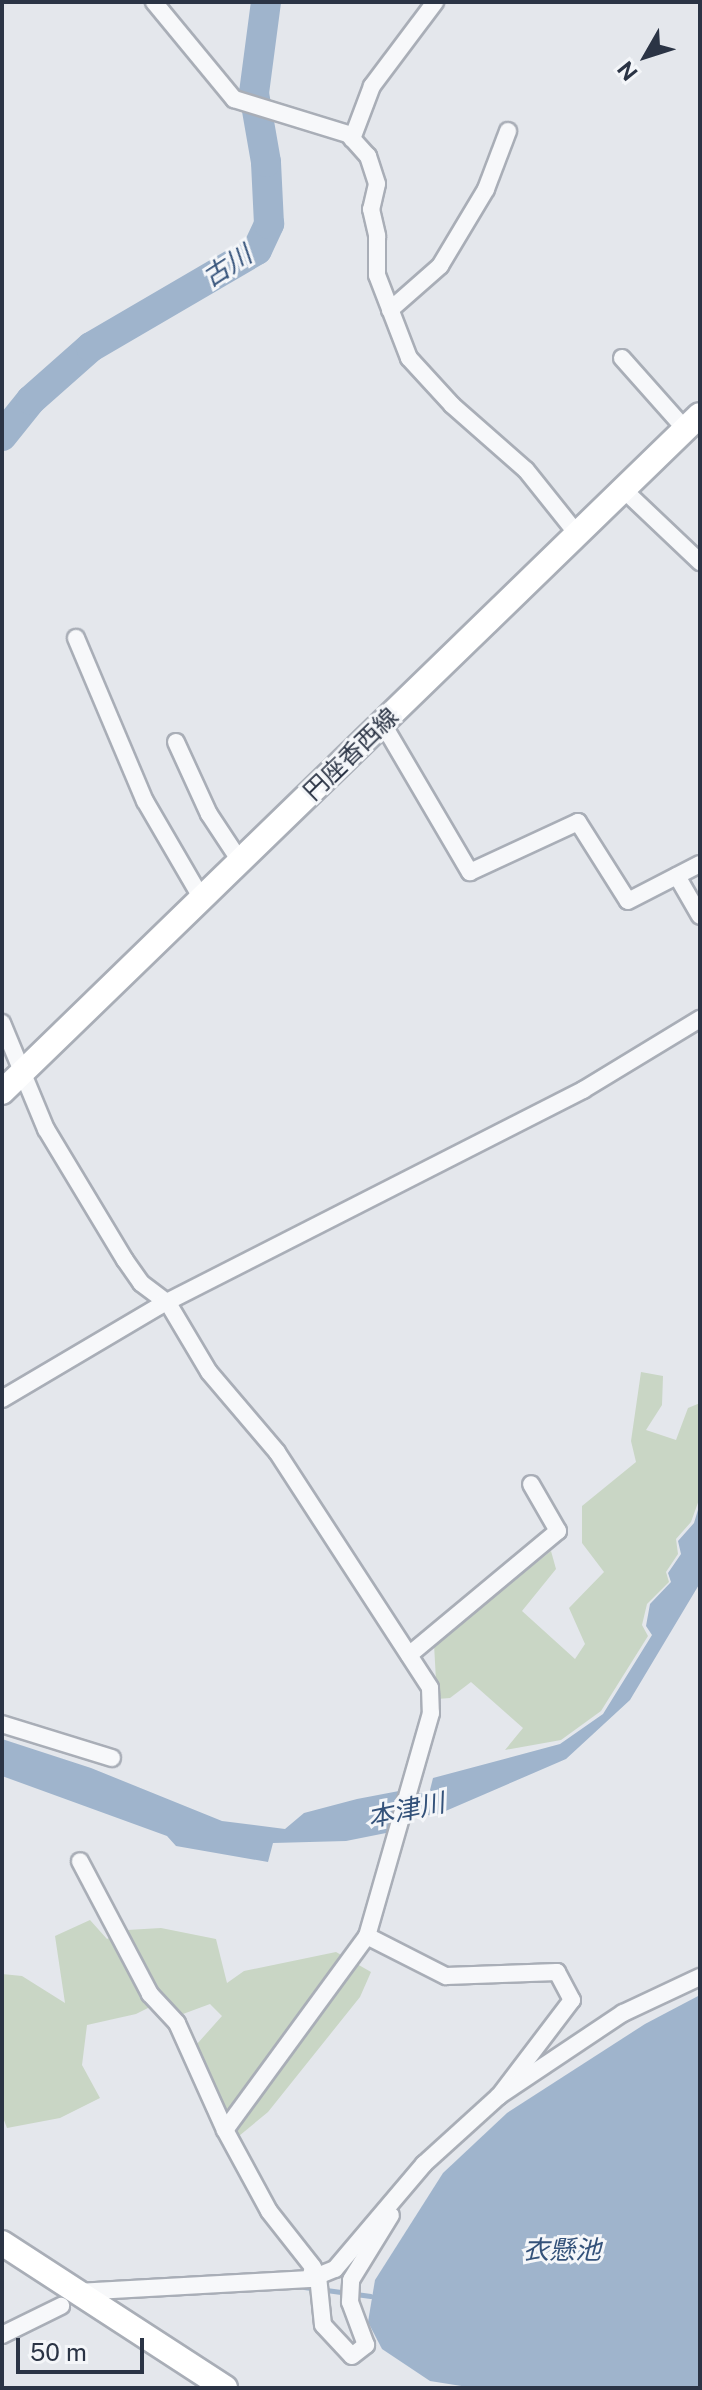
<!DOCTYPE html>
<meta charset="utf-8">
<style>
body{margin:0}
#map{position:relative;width:702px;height:2390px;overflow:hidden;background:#e4e7ec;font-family:"Public Sans","Noto Sans JP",sans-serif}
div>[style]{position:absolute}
.green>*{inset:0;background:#c9d6c5}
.water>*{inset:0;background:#9fb4cc}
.stream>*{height:5px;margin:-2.5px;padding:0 2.5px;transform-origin:2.5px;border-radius:2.5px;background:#9fb4cc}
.river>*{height:30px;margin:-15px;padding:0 15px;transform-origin:15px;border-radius:15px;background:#9fb4cc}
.roads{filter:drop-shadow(2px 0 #a9aeb7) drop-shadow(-2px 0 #a9aeb7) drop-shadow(0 2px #a9aeb7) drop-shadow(0 -2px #a9aeb7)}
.street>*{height:16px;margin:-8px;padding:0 8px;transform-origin:8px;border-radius:8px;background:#f7f8fa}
.secondary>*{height:24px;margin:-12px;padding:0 12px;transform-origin:12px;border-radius:12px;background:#fff}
span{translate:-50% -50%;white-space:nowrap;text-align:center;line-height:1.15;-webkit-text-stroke:6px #f4f6f9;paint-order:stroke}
.street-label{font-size:24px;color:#2b3445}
.water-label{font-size:26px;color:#34527a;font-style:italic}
.frame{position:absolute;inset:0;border:4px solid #2b3445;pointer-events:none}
.north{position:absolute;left:606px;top:16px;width:80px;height:80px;-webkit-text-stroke:6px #f4f6f9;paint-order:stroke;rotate:231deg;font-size:22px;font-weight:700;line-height:32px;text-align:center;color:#2b3445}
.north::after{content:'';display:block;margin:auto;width:28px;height:36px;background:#2b3445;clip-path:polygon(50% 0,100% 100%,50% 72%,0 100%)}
.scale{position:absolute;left:16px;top:2338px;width:128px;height:36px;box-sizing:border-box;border:4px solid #2b3445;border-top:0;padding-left:10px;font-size:24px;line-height:28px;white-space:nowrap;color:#2b3445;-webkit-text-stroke:6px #f4f6f9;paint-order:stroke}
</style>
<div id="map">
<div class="green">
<i style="clip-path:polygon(641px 1372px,663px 1376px,662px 1405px,646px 1430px,676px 1440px,688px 1408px,700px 1403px,700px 1497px,691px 1522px,676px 1539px,678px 1554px,666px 1572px,669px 1582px,647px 1604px,642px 1625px,648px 1636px,601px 1711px,561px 1740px,505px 1750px,523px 1728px,471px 1682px,450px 1698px,437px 1699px,434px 1644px,551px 1551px,556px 1569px,522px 1611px,575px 1659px,585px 1644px,569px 1608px,604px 1572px,582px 1543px,582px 1506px,636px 1462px,631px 1441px)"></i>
<i style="clip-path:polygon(90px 1920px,107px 1939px,127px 1930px,161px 1928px,216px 1939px,227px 1983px,244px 1971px,336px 1952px,371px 1972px,360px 1997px,268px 2112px,239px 2136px,223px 2113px,197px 2044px,222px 2016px,210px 2004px,183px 2014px,166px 1999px,136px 2014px,87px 2025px,82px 2065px,100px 2098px,60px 2118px,7px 2128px,2px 2115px,2px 1974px,22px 1976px,65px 2003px,55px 1936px)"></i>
</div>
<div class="water">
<i style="clip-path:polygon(700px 1503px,700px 1583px,630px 1700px,566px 1759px,434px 1816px,421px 1814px,386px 1833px,346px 1841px,273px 1843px,268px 1862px,176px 1846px,167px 1836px,2px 1776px,2px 1739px,91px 1768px,222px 1821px,285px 1829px,304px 1813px,357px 1799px,399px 1791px,429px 1794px,433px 1778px,560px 1744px,603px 1714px,652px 1635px,646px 1626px,650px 1604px,671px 1582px,668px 1573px,681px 1554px,678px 1541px,694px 1523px)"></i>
<i style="clip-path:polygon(700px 1995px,700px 2388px,474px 2388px,430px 2381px,382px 2349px,368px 2322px,375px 2280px,443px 2173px,507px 2113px,645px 2024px)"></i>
</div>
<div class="stream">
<i style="left:304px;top:2287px;width:67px;rotate:7.8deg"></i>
</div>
<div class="river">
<i style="left:2px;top:436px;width:46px;rotate:-51.1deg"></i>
<i style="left:31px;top:400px;width:80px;rotate:-41.5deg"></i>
<i style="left:91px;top:347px;width:192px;rotate:-30.3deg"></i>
<i style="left:257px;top:250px;width:29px;rotate:-65deg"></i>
<i style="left:269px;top:224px;width:62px;rotate:-92.8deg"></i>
<i style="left:266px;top:162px;width:70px;rotate:-99.9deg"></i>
<i style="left:254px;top:93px;width:92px;rotate:-82.5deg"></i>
</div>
<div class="roads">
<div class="street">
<i style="left:154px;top:2px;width:126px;rotate:50.5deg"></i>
<i style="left:234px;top:99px;width:119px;rotate:17.1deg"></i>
<i style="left:348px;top:134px;width:30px;rotate:48deg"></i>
<i style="left:368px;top:156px;width:29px;rotate:72deg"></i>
<i style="left:377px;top:184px;width:26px;rotate:103deg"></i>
<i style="left:371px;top:209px;width:28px;rotate:77deg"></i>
<i style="left:377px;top:236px;width:39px;rotate:90deg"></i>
<i style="left:377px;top:275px;width:89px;rotate:68.9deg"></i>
<i style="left:409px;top:358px;width:64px;rotate:47.5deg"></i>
<i style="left:452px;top:405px;width:98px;rotate:41.3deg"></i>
<i style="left:526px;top:470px;width:82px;rotate:51.4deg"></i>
<i style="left:352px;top:139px;width:57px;rotate:-69.3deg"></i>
<i style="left:372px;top:86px;width:105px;rotate:-53.1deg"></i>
<i style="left:390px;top:310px;width:67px;rotate:-41.3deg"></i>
<i style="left:440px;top:266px;width:90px;rotate:-59.1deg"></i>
<i style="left:486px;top:189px;width:62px;rotate:-69.2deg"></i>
<i style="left:622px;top:358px;width:95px;rotate:48.4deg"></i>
<i style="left:624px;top:490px;width:105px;rotate:43.5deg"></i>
<i style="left:76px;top:638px;width:177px;rotate:67.1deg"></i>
<i style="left:145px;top:801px;width:113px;rotate:59.8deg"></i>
<i style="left:383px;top:724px;width:172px;rotate:59.6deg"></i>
<i style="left:470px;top:872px;width:119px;rotate:-24.8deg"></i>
<i style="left:578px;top:822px;width:93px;rotate:57.7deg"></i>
<i style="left:628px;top:901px;width:81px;rotate:-27.2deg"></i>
<i style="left:176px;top:742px;width:79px;rotate:65.4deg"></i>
<i style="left:209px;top:814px;width:56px;rotate:56.6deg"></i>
<i style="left:677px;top:876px;width:46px;rotate:60.1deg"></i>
<i style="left:2px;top:1023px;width:115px;rotate:67.5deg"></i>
<i style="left:46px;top:1129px;width:153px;rotate:58.9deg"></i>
<i style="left:125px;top:1260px;width:28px;rotate:55deg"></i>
<i style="left:141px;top:1283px;width:34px;rotate:37deg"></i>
<i style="left:168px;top:1303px;width:80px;rotate:59.3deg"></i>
<i style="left:209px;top:1372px;width:105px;rotate:49.6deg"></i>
<i style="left:277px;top:1452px;width:281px;rotate:57deg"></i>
<i style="left:430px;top:1688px;width:25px;rotate:88deg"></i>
<i style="left:431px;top:1713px;width:232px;rotate:106deg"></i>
<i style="left:367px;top:1936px;width:89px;rotate:26.9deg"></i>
<i style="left:446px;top:1976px;width:111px;rotate:-2.1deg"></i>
<i style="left:557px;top:1972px;width:32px;rotate:62deg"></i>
<i style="left:572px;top:2000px;width:121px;rotate:127.2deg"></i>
<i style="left:2px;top:1399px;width:182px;rotate:-30.6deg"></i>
<i style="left:159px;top:1306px;width:476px;rotate:-27deg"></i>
<i style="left:583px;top:1090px;width:137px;rotate:-31.3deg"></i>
<i style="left:409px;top:1655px;width:194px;rotate:-39.8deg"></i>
<i style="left:558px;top:1531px;width:54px;rotate:-119.9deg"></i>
<i style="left:2px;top:1724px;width:115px;rotate:17.2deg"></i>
<i style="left:225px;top:2130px;width:240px;rotate:-53.8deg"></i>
<i style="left:318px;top:2276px;width:49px;rotate:84.2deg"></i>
<i style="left:323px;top:2325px;width:42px;rotate:46.9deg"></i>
<i style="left:352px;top:2356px;width:18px;rotate:-38deg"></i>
<i style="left:366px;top:2345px;width:46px;rotate:-110.4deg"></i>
<i style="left:350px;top:2302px;width:22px;rotate:-87deg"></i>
<i style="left:351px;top:2280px;width:76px;rotate:-58.4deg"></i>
<i style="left:310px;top:2279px;width:27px;rotate:-22deg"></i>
<i style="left:335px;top:2269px;width:138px;rotate:-49.7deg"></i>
<i style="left:424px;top:2164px;width:101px;rotate:-42.2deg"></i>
<i style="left:499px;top:2096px;width:149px;rotate:-33.8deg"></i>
<i style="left:623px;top:2013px;width:85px;rotate:-25.1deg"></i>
<i style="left:77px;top:2292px;width:233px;rotate:-3.2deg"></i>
<i style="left:310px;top:2279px;width:12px;rotate:-76deg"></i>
<i style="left:313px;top:2267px;width:71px;rotate:-128.2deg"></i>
<i style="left:269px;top:2211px;width:92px;rotate:-118.5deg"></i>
<i style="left:225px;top:2130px;width:117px;rotate:-114.2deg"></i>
<i style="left:177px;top:2023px;width:40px;rotate:-133deg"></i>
<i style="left:150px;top:1994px;width:150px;rotate:-117.8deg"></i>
<i style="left:2px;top:2335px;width:66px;rotate:-26.2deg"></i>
</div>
<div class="secondary">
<i style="left:2px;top:1092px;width:972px;rotate:-44.13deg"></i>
<i style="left:2px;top:2243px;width:266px;rotate:33deg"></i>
</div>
</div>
<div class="street-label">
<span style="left:351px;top:754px;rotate:-44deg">円座香西線</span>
</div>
<div class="water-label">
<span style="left:227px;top:266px;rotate:-33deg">古川</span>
<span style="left:406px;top:1810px;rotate:-12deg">本津川</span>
<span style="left:562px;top:2250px">衣懸池</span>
</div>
<div class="frame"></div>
<div class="north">N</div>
<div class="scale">50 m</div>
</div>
